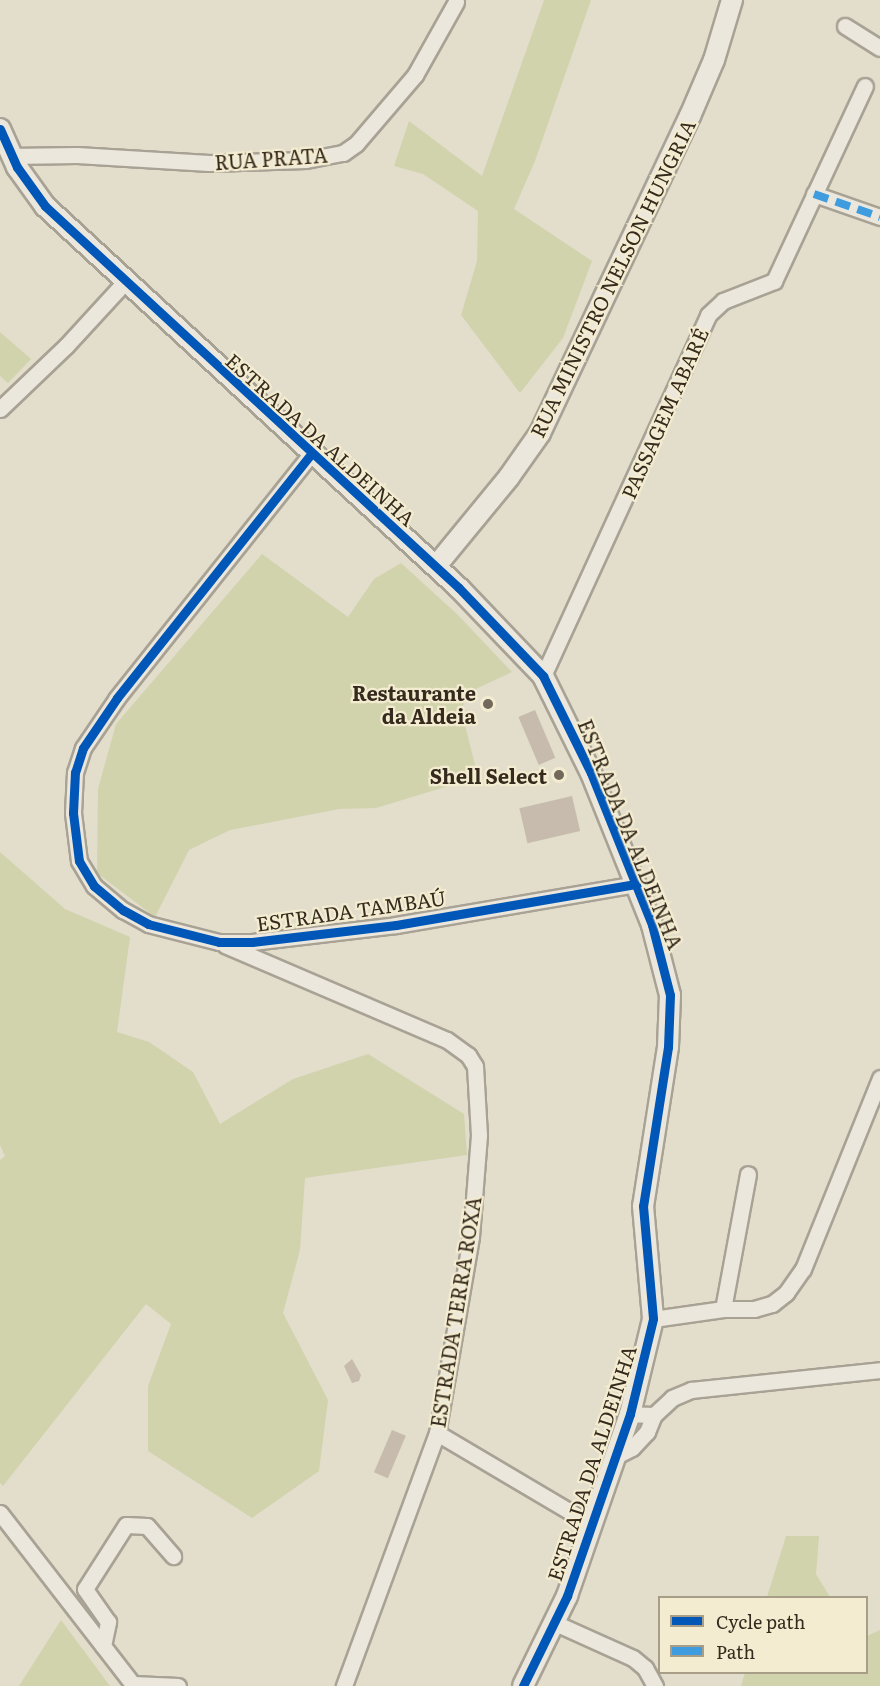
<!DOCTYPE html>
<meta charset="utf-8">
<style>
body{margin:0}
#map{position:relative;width:880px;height:1686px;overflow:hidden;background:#e3ddcb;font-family:Literata,serif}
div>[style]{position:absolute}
.green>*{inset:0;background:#d1d3ad}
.building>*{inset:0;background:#c6bbac;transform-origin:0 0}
.roads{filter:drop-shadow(2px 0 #a8a295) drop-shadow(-2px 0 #a8a295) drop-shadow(0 2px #a8a295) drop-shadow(0 -2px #a8a295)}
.minor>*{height:15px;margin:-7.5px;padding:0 7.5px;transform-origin:7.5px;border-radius:7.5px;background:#ebe7dc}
.tertiary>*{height:20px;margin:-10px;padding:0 10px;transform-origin:10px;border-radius:10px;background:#ebe7dc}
.quiet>*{height:8px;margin-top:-4px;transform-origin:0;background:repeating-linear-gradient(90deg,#3e9cdf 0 15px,transparent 0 23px)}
.cycleway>*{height:9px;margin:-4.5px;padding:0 4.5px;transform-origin:4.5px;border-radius:4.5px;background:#0057b8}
.dots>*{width:16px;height:16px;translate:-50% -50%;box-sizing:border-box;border:3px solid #f4ecd0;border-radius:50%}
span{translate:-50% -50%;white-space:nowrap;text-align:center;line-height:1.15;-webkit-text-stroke:4.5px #f4ecd0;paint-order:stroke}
.street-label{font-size:20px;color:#352a1d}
.poi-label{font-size:20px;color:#352a1d;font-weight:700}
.right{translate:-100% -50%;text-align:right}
.legend{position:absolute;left:658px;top:1596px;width:210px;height:78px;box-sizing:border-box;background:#f4ecd0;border:2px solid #a89e88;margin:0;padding:8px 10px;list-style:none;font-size:18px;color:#352a1d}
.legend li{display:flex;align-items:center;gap:12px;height:30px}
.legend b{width:30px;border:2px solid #a89e88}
</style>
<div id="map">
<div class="green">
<i style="clip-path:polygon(544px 0,591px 0,535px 161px,514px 209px,592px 261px,563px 338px,520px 393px,461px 315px,477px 261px,478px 211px,423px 174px,394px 166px,409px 121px,482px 176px)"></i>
<i style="clip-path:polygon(0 332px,31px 359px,8px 383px,0 376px)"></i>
<i style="clip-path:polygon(262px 554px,348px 617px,374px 579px,401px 563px,458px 615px,512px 672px,465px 694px,462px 713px,478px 777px,376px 808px,339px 809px,230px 830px,189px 850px,155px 917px,97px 873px,98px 789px,116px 724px)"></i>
<i style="clip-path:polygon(0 852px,65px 909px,130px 937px,117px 1032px,149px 1042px,193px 1072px,220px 1124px,293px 1079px,368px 1054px,464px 1114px,467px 1155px,305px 1178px,300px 1250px,283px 1313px,328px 1400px,319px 1471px,252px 1518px,148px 1451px,148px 1386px,171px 1324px,146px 1304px,3px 1486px,0 1483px,0 1160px,5px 1156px,0 1145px)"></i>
<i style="clip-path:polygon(786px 1536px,819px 1536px,816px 1574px,830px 1597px,767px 1597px)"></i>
<i style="clip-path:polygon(61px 1620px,110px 1686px,19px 1686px)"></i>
<i style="clip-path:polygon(880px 1630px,880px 1686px,741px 1686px,745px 1673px,866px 1672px,867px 1636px)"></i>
</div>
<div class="building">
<i style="left:535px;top:710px;width:52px;height:18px;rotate:67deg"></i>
<i style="left:572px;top:796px;width:36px;height:54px;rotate:77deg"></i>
<i style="clip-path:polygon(352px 1359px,361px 1375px,359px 1381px,352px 1383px,344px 1366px)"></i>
<i style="left:392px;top:1430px;width:15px;height:46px;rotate:23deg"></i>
</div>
<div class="roads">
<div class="minor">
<i style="left:845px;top:26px;width:41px;rotate:32.2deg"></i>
<i style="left:10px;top:156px;width:67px;rotate:-0.9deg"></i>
<i style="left:77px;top:155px;width:132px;rotate:3.5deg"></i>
<i style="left:209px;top:163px;width:97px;rotate:-1.8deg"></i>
<i style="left:306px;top:160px;width:38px;rotate:-11deg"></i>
<i style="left:343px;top:153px;width:16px;rotate:-35deg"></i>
<i style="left:356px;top:144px;width:91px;rotate:-49.5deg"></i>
<i style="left:415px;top:75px;width:84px;rotate:-60.7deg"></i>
<i style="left:814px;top:194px;width:70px;rotate:19.2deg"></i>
<i style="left:0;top:409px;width:91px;rotate:-43.7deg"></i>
<i style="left:66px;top:346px;width:86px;rotate:-47.4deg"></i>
<i style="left:311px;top:454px;width:312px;rotate:128.5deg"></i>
<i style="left:117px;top:698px;width:60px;rotate:124.2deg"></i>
<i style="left:83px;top:748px;width:25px;rotate:108deg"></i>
<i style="left:75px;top:772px;width:41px;rotate:92.8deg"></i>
<i style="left:73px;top:813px;width:48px;rotate:82.9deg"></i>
<i style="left:79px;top:861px;width:29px;rotate:59deg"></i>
<i style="left:94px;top:886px;width:38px;rotate:40deg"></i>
<i style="left:123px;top:910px;width:29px;rotate:29deg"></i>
<i style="left:148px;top:924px;width:73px;rotate:14.2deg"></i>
<i style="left:219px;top:942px;width:33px"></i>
<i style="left:252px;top:942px;width:145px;rotate:-6.7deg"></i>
<i style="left:396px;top:925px;width:243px;rotate:-9.7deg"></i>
<i style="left:543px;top:676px;width:397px;rotate:-65.4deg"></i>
<i style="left:708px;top:315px;width:21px;rotate:-43deg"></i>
<i style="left:723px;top:301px;width:55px;rotate:-21.4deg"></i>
<i style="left:774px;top:281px;width:215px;rotate:-65deg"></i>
<i style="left:225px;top:945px;width:241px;rotate:23.2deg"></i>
<i style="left:447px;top:1040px;width:26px;rotate:36deg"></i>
<i style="left:468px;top:1055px;width:13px;rotate:58deg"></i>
<i style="left:475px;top:1066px;width:69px;rotate:86.7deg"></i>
<i style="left:479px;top:1135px;width:102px;rotate:94.5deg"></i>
<i style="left:471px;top:1237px;width:199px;rotate:99.8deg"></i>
<i style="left:437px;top:1433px;width:270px;rotate:110.2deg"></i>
<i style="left:723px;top:1309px;width:137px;rotate:-79.5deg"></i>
<i style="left:653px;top:1319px;width:71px;rotate:-8.1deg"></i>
<i style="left:723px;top:1309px;width:31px"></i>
<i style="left:754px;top:1309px;width:19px;rotate:-16deg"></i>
<i style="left:772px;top:1304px;width:18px;rotate:-38deg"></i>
<i style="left:786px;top:1293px;width:29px;rotate:-55deg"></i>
<i style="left:803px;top:1269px;width:206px;rotate:-68deg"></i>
<i style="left:654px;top:1415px;width:25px;rotate:-43deg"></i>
<i style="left:672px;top:1398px;width:21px;rotate:-23deg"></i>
<i style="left:691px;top:1390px;width:190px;rotate:-6deg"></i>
<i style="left:437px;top:1433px;width:179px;rotate:30.6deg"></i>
<i style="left:616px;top:1456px;width:18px;rotate:-27deg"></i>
<i style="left:632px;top:1448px;width:22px;rotate:-47deg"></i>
<i style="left:647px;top:1432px;width:18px;rotate:-68deg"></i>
<i style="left:654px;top:1415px;width:24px;rotate:-178deg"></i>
<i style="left:0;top:1513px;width:219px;rotate:52.2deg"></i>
<i style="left:555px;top:1623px;width:85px;rotate:24.2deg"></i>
<i style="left:633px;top:1658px;width:16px;rotate:40deg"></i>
<i style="left:645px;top:1668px;width:21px;rotate:61deg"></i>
<i style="left:103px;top:1646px;width:25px;rotate:-78deg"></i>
<i style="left:108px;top:1622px;width:40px;rotate:-124.9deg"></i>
<i style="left:85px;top:1589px;width:76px;rotate:-57.4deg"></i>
<i style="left:126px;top:1525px;width:21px;rotate:3deg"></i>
<i style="left:147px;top:1526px;width:40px;rotate:49deg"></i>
<i style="left:133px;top:1684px;width:45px;rotate:2.5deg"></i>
</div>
<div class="tertiary">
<i style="left:0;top:129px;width:42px;rotate:65.9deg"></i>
<i style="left:17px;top:167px;width:48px;rotate:54.3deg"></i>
<i style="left:45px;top:206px;width:563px;rotate:42.7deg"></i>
<i style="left:459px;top:588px;width:122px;rotate:46.3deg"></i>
<i style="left:543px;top:676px;width:108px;rotate:63.7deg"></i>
<i style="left:591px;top:773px;width:164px;rotate:68.1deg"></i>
<i style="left:652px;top:925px;width:72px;rotate:75.6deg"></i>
<i style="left:670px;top:995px;width:52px;rotate:92.2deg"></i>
<i style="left:668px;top:1047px;width:161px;rotate:98.9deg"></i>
<i style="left:643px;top:1206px;width:113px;rotate:84.9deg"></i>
<i style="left:653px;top:1319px;width:98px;rotate:103.6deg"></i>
<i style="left:630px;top:1414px;width:193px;rotate:109.1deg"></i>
<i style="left:567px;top:1596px;width:100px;rotate:116.1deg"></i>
<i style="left:436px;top:566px;width:115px;rotate:-50.6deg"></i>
<i style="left:509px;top:477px;width:54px;rotate:-54.8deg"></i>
<i style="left:540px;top:433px;width:351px;rotate:-64.7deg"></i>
<i style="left:690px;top:116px;width:61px;rotate:-66.8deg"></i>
<i style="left:714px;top:60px;width:63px;rotate:-73.3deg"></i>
</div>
</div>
<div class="quiet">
<i style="left:814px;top:194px;width:70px;rotate:19.2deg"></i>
</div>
<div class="cycleway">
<i style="left:0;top:129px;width:42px;rotate:65.9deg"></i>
<i style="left:17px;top:167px;width:48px;rotate:54.3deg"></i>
<i style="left:45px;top:206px;width:563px;rotate:42.7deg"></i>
<i style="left:459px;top:588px;width:122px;rotate:46.3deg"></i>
<i style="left:543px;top:676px;width:108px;rotate:63.7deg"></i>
<i style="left:591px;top:773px;width:164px;rotate:68.1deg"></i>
<i style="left:652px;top:925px;width:72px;rotate:75.6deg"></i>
<i style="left:670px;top:995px;width:52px;rotate:92.2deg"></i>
<i style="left:668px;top:1047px;width:161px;rotate:98.9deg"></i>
<i style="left:643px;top:1206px;width:113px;rotate:84.9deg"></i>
<i style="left:653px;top:1319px;width:98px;rotate:103.6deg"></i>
<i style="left:630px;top:1414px;width:193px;rotate:109.1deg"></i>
<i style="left:567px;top:1596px;width:100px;rotate:116.1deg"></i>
<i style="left:311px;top:454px;width:312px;rotate:128.5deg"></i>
<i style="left:117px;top:698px;width:60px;rotate:124.2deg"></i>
<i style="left:83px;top:748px;width:25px;rotate:108deg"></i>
<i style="left:75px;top:772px;width:41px;rotate:92.8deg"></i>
<i style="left:73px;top:813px;width:48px;rotate:82.9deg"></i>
<i style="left:79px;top:861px;width:29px;rotate:59deg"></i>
<i style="left:94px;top:886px;width:38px;rotate:40deg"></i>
<i style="left:123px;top:910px;width:29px;rotate:29deg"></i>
<i style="left:148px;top:924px;width:73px;rotate:14.2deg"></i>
<i style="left:219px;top:942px;width:33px"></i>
<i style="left:252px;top:942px;width:145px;rotate:-6.7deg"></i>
<i style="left:396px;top:925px;width:243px;rotate:-9.7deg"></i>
</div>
<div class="dots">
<i style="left:488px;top:704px;background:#72695a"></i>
<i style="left:559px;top:775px;background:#72695a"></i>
</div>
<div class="street-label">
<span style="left:271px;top:158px;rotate:-4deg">RUA PRATA</span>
<span style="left:612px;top:278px;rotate:-64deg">RUA MINISTRO NELSON HUNGRIA</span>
<span style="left:664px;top:413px;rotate:-66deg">PASSAGEM ABARÉ</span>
<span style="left:321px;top:439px;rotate:42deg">ESTRADA DA ALDEINHA</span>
<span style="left:631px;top:834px;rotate:68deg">ESTRADA DA ALDEINHA</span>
<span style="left:351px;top:910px;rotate:-8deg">ESTRADA TAMBAÚ</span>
<span style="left:455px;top:1312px;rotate:-81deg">ESTRADA TERRA ROXA</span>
<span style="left:591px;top:1463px;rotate:-72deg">ESTRADA DA ALDEINHA</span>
</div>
<div class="poi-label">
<span class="right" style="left:476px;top:704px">Restaurante<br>da Aldeia</span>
<span class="right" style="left:547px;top:775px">Shell Select</span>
</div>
<ul class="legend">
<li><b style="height:8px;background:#0057b8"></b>Cycle path</li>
<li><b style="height:8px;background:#3e9cdf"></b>Path</li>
</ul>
</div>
